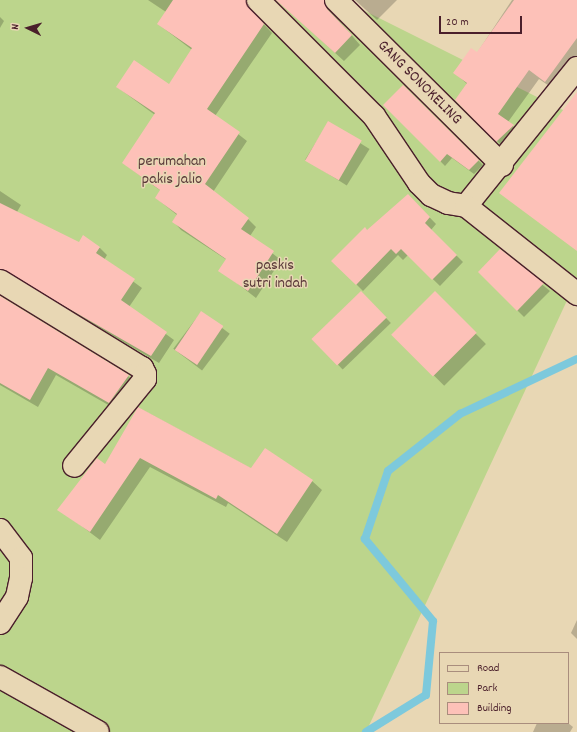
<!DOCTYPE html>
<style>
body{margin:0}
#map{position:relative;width:577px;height:732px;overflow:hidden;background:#e8d7b4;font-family:Dekko,sans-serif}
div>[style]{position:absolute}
.green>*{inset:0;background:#bcd58c}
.shadow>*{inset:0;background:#0003;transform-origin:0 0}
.stream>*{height:8px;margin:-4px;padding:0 4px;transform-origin:4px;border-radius:4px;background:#7dc9dc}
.building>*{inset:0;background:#fdc1b8;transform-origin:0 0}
.roads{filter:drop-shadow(1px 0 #4a1f2b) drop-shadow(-1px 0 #4a1f2b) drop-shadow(0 1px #4a1f2b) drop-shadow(0 -1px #4a1f2b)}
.minor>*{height:22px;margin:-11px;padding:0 11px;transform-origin:11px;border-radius:11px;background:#e8d7b4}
span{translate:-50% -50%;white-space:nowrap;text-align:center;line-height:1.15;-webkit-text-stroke:3px #e8d7b4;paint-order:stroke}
.street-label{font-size:16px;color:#4a1f2b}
.park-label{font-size:16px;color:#5b3a3a}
.legend{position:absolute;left:439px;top:652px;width:130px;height:72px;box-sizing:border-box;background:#e8d7b4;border:1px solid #a98d7d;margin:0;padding:5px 7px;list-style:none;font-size:12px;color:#4a1f2b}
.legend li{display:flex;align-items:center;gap:8px;height:20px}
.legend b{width:20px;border:1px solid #a98d7d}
.north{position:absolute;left:8px;top:8px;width:40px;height:40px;-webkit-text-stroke:3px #e8d7b4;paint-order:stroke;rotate:275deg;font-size:11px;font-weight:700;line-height:16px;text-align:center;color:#4a1f2b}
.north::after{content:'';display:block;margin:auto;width:14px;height:18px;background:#4a1f2b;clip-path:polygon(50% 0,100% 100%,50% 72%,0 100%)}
.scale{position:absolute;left:439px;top:16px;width:83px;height:18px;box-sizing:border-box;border:2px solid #4a1f2b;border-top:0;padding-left:5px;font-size:12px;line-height:14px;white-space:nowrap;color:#4a1f2b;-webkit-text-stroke:3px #e8d7b4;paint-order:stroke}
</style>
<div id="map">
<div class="green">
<i style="clip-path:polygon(0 0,343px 0,577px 117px,577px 279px,366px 732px,0 732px)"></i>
</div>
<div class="shadow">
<i style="clip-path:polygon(148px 0,241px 0,272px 33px,215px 116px,247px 141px,213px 192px,248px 219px,256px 227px,250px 236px,281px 260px,256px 298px,220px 270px,227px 260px,181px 230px,173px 221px,177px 215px,156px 198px,161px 191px,123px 163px,155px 115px,117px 87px,169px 85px,192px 50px,158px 24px,166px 12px)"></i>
<i style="clip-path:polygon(277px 0,338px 0,330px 10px,360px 45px,344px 61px)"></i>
<i style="clip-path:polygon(355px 0,397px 0,377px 20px)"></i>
<i style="clip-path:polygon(512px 0,577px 0,577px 60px,555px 90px,539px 79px,508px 122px,522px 134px,506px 150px,456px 100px,467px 84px,455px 73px,477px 53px)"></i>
<i style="clip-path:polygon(0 17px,4px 21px,0 28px)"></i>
<i style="clip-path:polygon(403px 86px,483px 165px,474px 174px,452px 158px,445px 166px,385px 105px)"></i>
<i style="left:328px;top:123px;width:49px;height:43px;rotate:32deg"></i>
<i style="clip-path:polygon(0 191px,21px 205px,17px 212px,79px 243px,100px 248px,107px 255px,104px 260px,142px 288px,129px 307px,174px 340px,159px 363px,15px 278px,0 280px)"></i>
<i style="clip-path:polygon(408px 195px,436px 224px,431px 230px,463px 262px,440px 286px,408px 255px,403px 260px,398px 255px,363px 291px,333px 261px)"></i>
<i style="clip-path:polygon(500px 250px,550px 291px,524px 317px,479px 272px)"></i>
<i style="left:361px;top:292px;width:43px;height:67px;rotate:46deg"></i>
<i style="left:435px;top:293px;width:72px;height:59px;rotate:45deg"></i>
<i style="clip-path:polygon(0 297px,128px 376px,136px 383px,117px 410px,56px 375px,38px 407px,0 385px)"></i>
<i style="left:201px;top:312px;width:36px;height:46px;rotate:37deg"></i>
<i style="clip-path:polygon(139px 408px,252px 469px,312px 481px,322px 490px,287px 542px,228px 503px,226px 507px,150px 467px,100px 540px,59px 509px,105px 465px)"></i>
<i style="clip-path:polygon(577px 620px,577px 639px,571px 633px)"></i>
<i style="clip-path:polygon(537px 723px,568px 723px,573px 727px,570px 732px,533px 732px)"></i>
</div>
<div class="stream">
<i style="left:366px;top:732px;width:70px;rotate:-31.7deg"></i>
<i style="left:426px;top:695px;width:74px;rotate:-84.6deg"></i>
<i style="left:433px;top:621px;width:107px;rotate:-129.7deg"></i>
<i style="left:365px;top:539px;width:72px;rotate:-71.3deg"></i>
<i style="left:388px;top:471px;width:92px;rotate:-38.4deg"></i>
<i style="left:460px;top:414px;width:129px;rotate:-25.2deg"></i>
</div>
<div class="building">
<i style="clip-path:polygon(173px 0,246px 0,264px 24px,207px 109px,240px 132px,205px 184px,249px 218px,241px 229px,274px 251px,248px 291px,218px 271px,226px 259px,172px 222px,177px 214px,155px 198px,160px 190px,122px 163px,155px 113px,116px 87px,134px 60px,169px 84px,192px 48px,157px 24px)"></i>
<i style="clip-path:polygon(276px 0,324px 0,327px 9px,352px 35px,335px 53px)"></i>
<i style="clip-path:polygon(514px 0,577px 0,577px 38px,545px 82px,529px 70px,498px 114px,514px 125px,496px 142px,455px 100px,467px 83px,453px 73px,471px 48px,477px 52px)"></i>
<i style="clip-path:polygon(403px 85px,479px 160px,469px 170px,447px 154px,440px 162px,383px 105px)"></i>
<i style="clip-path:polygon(577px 92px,577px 251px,499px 193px)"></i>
<i style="left:328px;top:121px;width:39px;height:46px;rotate:30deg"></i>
<i style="clip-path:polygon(408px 194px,430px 217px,425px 223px,457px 255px,432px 280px,401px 249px,396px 254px,391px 249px,356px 285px,331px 261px,365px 227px,367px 230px)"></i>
<i style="clip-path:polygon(0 203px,79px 242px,83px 235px,100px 247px,96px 253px,135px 279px,121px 300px,167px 332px,151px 356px,0 269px)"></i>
<i style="clip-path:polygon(500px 249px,544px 283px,517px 311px,478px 272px)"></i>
<i style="left:361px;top:291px;width:37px;height:69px;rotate:46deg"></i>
<i style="left:435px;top:291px;width:59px;height:62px;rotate:45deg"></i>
<i style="clip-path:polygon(0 296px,129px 375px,109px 403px,48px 368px,30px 400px,0 383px)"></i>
<i style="left:201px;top:311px;width:27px;height:47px;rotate:34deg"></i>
<i style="clip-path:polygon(138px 407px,251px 468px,265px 448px,313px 480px,277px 534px,218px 495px,216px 499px,140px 458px,90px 532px,57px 510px,97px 458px,105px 464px)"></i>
</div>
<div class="roads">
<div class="minor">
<i style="left:258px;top:0;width:164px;rotate:45deg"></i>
<i style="left:374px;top:116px;width:81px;rotate:56.1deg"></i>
<i style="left:419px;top:183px;width:17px;rotate:45deg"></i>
<i style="left:431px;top:195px;width:19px;rotate:25deg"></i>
<i style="left:448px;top:203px;width:18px;rotate:9deg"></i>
<i style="left:466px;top:206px;width:177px;rotate:-51.2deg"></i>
<i style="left:336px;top:0;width:234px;rotate:44.8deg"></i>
<i style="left:466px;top:206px;width:142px;rotate:38.4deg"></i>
<i style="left:0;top:281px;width:167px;rotate:31.5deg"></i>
<i style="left:142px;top:368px;width:7px;rotate:63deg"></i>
<i style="left:145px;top:374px;width:5px;rotate:90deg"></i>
<i style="left:145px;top:379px;width:112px;rotate:129.2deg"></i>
<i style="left:0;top:530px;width:35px;rotate:53deg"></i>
<i style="left:21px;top:558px;width:20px;rotate:90deg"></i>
<i style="left:21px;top:578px;width:19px;rotate:102deg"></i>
<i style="left:17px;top:597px;width:31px;rotate:123deg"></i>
<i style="left:0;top:677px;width:112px;rotate:29.3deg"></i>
</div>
</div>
<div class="street-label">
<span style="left:419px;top:83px;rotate:45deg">GANG SONOKELING</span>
</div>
<div class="park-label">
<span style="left:172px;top:171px">perumahan<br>pakis jalio</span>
<span style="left:275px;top:275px">paskis<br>sutri indah</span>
</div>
<ul class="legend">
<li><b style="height:5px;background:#e8d7b4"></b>Road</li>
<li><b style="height:11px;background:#bcd58c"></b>Park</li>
<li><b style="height:11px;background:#fdc1b8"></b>Building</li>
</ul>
<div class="north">N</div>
<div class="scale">20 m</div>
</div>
